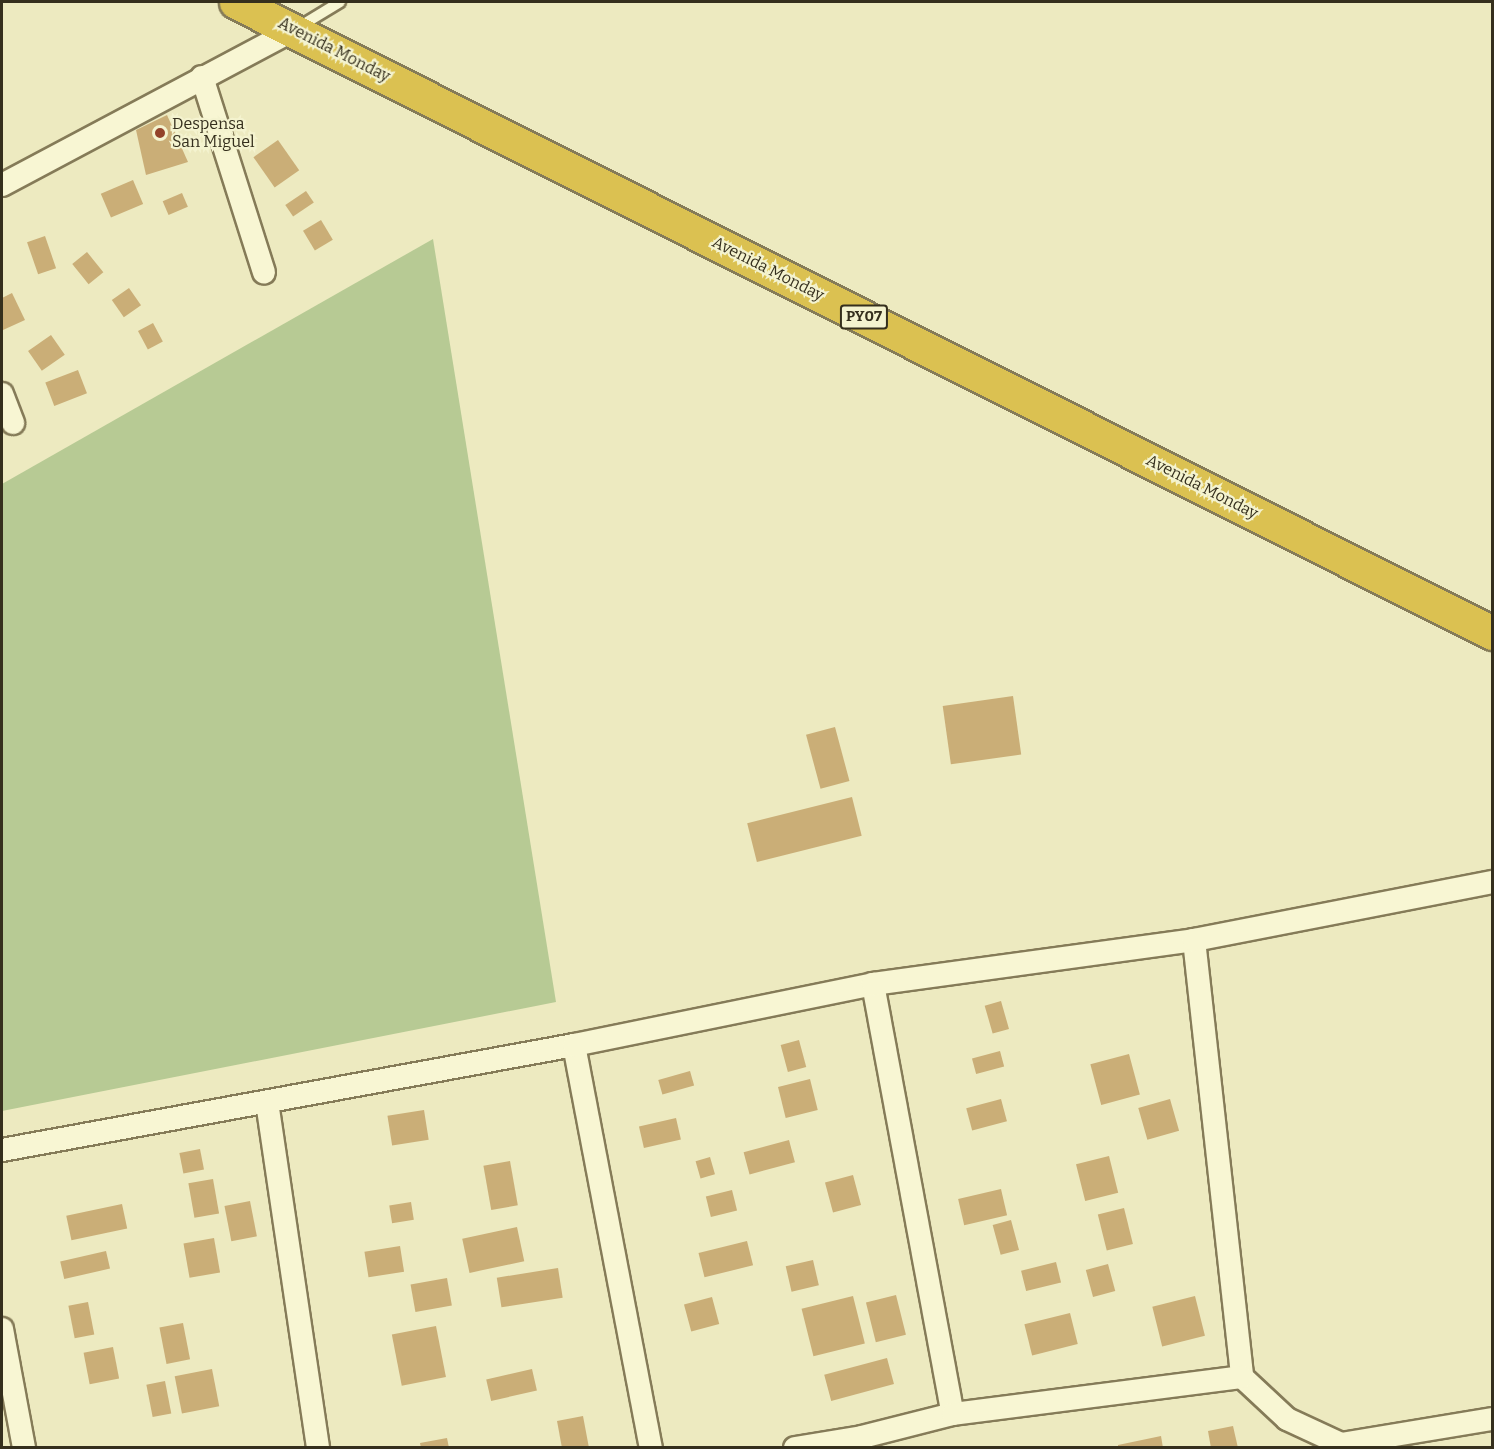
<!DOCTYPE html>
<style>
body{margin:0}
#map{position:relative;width:1494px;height:1449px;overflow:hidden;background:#edeac0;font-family:Bitter,serif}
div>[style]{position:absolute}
.green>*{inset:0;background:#b7ca94}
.building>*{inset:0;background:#caae77;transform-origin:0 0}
.roads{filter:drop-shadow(2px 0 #857b58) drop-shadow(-2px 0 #857b58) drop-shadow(0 2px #857b58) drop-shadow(0 -2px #857b58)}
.lane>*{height:10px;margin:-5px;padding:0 5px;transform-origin:5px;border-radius:5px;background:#f8f6d3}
.street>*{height:22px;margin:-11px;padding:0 11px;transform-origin:11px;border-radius:11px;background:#f8f6d3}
.highway>*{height:33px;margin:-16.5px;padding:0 16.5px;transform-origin:16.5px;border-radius:16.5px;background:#dbc151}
.dots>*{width:16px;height:16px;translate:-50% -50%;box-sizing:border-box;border:3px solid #f4f3cf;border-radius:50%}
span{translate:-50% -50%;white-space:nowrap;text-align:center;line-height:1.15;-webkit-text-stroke:4.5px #f4f3cf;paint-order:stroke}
.shield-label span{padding:2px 4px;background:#f4f3cf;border:2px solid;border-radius:4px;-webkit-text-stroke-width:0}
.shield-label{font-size:15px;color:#352f1d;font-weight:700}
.street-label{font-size:16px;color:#352f1d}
.poi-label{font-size:16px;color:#352f1d}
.left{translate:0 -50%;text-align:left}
.frame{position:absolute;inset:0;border:3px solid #352f1d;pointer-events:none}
</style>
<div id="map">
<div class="green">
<i style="clip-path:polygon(433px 239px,556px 1002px,2px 1111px,2px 484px)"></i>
</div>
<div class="building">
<i style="clip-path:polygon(167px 115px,188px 162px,146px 175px,136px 130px)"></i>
<i style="left:278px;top:140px;width:37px;height:30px;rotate:55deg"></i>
<i style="left:133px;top:180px;width:26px;height:35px;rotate:67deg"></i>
<i style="left:306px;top:191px;width:14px;height:25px;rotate:56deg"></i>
<i style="left:182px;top:193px;width:15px;height:21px;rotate:67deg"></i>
<i style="left:321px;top:220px;width:23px;height:21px;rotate:59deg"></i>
<i style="left:45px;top:236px;width:34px;height:19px;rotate:71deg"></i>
<i style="left:87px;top:252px;width:26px;height:19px;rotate:51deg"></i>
<i style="left:129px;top:288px;width:21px;height:21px;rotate:55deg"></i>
<i style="clip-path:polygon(12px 293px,25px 320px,3px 330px,2px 298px)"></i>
<i style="left:153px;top:323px;width:21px;height:17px;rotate:62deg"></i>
<i style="left:51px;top:335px;width:24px;height:28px;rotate:55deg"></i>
<i style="left:78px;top:370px;width:25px;height:35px;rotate:69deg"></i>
<i style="left:1013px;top:696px;width:59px;height:71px;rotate:82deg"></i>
<i style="left:835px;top:727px;width:56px;height:30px;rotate:75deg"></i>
<i style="left:852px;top:797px;width:40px;height:108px;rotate:76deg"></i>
<i style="left:1001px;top:1001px;width:29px;height:17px;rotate:74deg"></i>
<i style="left:799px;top:1040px;width:28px;height:19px;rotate:75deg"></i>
<i style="left:1000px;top:1051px;width:16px;height:29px;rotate:75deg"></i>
<i style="left:1129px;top:1054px;width:42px;height:40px;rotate:75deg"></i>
<i style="left:690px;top:1071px;width:15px;height:33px;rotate:74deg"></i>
<i style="left:810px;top:1079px;width:32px;height:33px;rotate:76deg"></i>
<i style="left:1001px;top:1099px;width:23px;height:36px;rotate:75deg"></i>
<i style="left:1170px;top:1099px;width:33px;height:33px;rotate:74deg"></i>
<i style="left:424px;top:1110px;width:30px;height:37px;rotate:81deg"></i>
<i style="left:676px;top:1118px;width:22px;height:38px;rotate:77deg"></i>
<i style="left:789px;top:1140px;width:23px;height:47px;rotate:75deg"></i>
<i style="left:200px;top:1149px;width:21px;height:21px;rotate:79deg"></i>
<i style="left:1109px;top:1156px;width:38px;height:34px;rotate:76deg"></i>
<i style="left:710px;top:1157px;width:18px;height:15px;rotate:74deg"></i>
<i style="left:510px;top:1161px;width:45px;height:27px;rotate:80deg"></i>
<i style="left:853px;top:1175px;width:31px;height:29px;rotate:75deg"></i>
<i style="left:213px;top:1179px;width:35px;height:25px;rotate:80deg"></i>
<i style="left:1001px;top:1189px;width:27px;height:44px;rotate:77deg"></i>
<i style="left:732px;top:1190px;width:21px;height:27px;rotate:76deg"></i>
<i style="left:250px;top:1201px;width:36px;height:26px;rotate:79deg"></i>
<i style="left:411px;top:1202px;width:18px;height:22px;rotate:81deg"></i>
<i style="left:122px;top:1204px;width:25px;height:57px;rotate:78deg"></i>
<i style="left:1124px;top:1208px;width:37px;height:27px;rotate:76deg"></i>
<i style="left:1011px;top:1220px;width:31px;height:19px;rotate:75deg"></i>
<i style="left:517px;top:1227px;width:35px;height:56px;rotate:78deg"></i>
<i style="left:214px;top:1238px;width:35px;height:31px;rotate:80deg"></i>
<i style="left:747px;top:1241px;width:25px;height:50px;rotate:76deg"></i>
<i style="left:400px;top:1246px;width:26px;height:36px;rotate:81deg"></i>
<i style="left:106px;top:1251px;width:18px;height:47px;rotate:77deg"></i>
<i style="left:813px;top:1260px;width:26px;height:28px;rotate:77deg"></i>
<i style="left:1056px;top:1262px;width:21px;height:36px;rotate:76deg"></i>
<i style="left:1108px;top:1264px;width:28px;height:23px;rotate:75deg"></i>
<i style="left:558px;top:1268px;width:30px;height:62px;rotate:81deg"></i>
<i style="left:447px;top:1278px;width:28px;height:37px;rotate:80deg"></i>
<i style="left:896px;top:1295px;width:41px;height:31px;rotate:76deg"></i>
<i style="left:853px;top:1296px;width:49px;height:53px;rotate:76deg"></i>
<i style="left:1195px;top:1296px;width:41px;height:44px;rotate:76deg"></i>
<i style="left:712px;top:1297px;width:28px;height:29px;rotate:75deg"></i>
<i style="left:88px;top:1302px;width:33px;height:20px;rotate:79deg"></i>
<i style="left:1070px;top:1313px;width:32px;height:47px;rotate:76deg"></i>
<i style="left:183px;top:1323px;width:37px;height:24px;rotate:79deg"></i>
<i style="left:436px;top:1326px;width:52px;height:45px;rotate:79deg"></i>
<i style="left:113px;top:1347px;width:32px;height:30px;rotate:79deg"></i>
<i style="left:887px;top:1358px;width:27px;height:65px;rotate:75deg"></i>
<i style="left:212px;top:1369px;width:38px;height:38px;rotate:79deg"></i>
<i style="left:532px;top:1369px;width:22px;height:47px;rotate:77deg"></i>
<i style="left:165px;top:1381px;width:33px;height:19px;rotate:79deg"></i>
<i style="clip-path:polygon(583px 1416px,589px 1448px,562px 1448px,557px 1421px)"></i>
<i style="clip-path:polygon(1233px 1426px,1238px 1448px,1211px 1448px,1208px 1431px)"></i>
<i style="clip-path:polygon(1161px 1436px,1163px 1448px,1118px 1448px,1118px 1445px)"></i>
<i style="clip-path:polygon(447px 1438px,449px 1448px,421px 1448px,420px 1443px)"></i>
</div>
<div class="roads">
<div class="lane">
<i style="left:299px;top:27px;width:48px;rotate:-31.4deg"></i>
</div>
<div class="street">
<i style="left:202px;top:77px;width:205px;rotate:72.4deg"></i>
<i style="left:2px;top:185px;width:331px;rotate:-28deg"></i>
<i style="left:2px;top:394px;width:31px;rotate:69deg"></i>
<i style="left:1194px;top:940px;width:440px;rotate:83.7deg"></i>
<i style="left:1242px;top:1377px;width:62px;rotate:43deg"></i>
<i style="left:1287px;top:1419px;width:60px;rotate:24.8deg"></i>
<i style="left:1341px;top:1444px;width:153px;rotate:-9.4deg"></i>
<i style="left:873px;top:984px;width:437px;rotate:79.5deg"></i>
<i style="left:574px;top:1045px;width:410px;rotate:79.2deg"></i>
<i style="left:267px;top:1102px;width:350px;rotate:81.6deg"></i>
<i style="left:2px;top:1150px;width:582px;rotate:-10.4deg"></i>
<i style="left:574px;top:1045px;width:305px;rotate:-11.5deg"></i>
<i style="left:873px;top:984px;width:324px;rotate:-7.8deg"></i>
<i style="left:1194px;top:940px;width:304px;rotate:-11deg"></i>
<i style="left:2px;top:1329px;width:121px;rotate:79.5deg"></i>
<i style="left:795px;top:1448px;width:68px;rotate:-9.3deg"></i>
<i style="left:862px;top:1437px;width:94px;rotate:-14.2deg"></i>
<i style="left:953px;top:1414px;width:291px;rotate:-7.3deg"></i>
</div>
<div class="highway">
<i style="left:236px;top:2px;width:1406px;rotate:26.67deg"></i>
</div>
</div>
<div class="dots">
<i style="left:160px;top:133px;background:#93432a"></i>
</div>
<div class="shield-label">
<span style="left:864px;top:317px">PY07</span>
</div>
<div class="street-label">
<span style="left:334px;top:50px;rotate:27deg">Avenida Monday</span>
<span style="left:768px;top:269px;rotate:27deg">Avenida Monday</span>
<span style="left:1202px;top:487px;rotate:27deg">Avenida Monday</span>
</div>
<div class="poi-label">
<span class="left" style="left:172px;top:133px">Despensa<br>San Miguel</span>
</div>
<div class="frame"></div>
</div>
